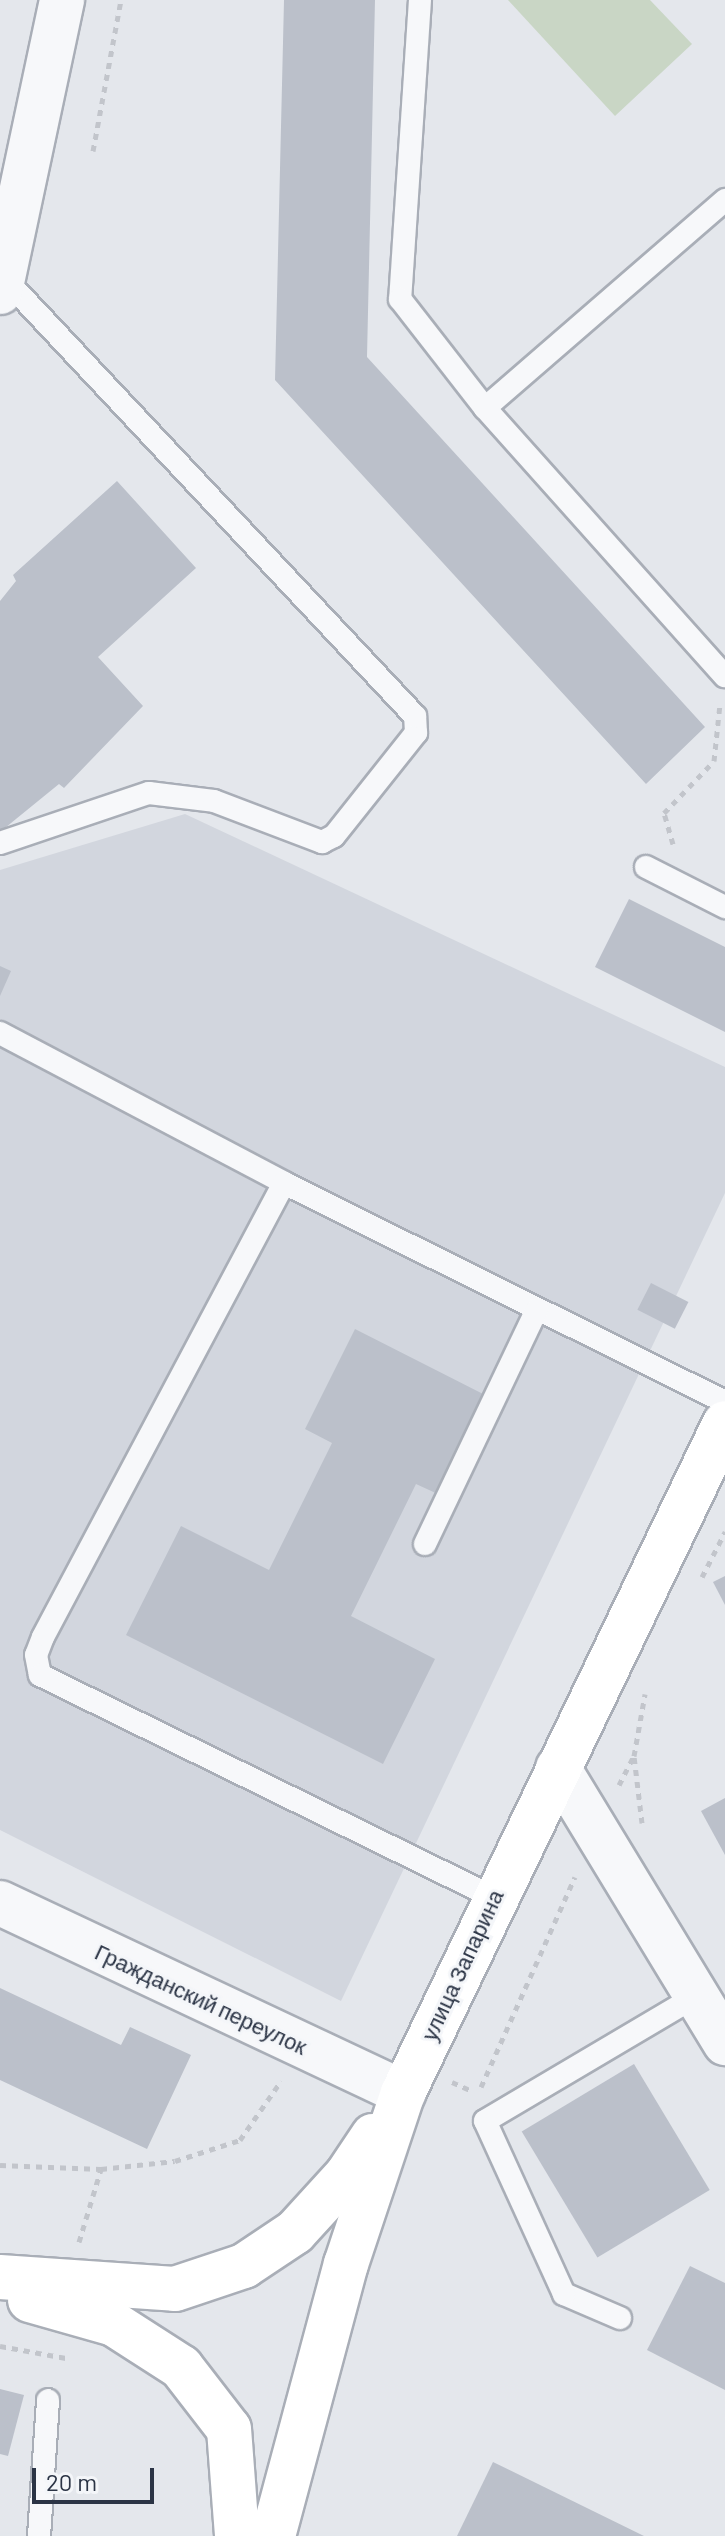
<!DOCTYPE html>
<meta charset="utf-8">
<style>
body{margin:0}
#map{position:relative;width:725px;height:2536px;overflow:hidden;background:#e4e7ec;font-family:Barlow,sans-serif}
div>[style]{position:absolute}
.built>*{inset:0;background:#d2d6de}
.green>*{inset:0;background:#c9d6c5}
.building>*{inset:0;background:#bbc0ca;transform-origin:0 0}
.path>*{height:5px;margin-top:-2.5px;transform-origin:0;background:repeating-linear-gradient(90deg,#c2c5cb 0 6px,transparent 0 12px)}
.roads{filter:drop-shadow(2px 0 #a9aeb7) drop-shadow(-2px 0 #a9aeb7) drop-shadow(0 2px #a9aeb7) drop-shadow(0 -2px #a9aeb7)}
.service>*{height:22px;margin:-11px;padding:0 11px;transform-origin:11px;border-radius:11px;background:#f7f8fa}
.minor>*{height:44px;margin:-22px;padding:0 22px;transform-origin:22px;border-radius:22px;background:#f7f8fa}
.primary>*{height:44px;margin:-22px;padding:0 22px;transform-origin:22px;border-radius:22px;background:#fff}
span{translate:-50% -50%;white-space:nowrap;text-align:center;line-height:1.15;-webkit-text-stroke:6px #f4f6f9;paint-order:stroke}
.street-label{font-size:22px;color:#2b3445}
.scale{position:absolute;left:32px;top:2468px;width:122px;height:36px;box-sizing:border-box;border:4px solid #2b3445;border-top:0;padding-left:10px;font-size:24px;line-height:28px;white-space:nowrap;color:#2b3445;-webkit-text-stroke:6px #f4f6f9;paint-order:stroke}
</style>
<div id="map">
<div class="built">
<i style="clip-path:polygon(185px 814px,725px 1067px,725px 1193px,341px 2001px,0 1830px,0 870px)"></i>
</div>
<div class="green">
<i style="clip-path:polygon(508px 0,650px 0,692px 44px,615px 116px)"></i>
</div>
<div class="building">
<i style="clip-path:polygon(284px 0,375px 0,367px 357px,705px 727px,646px 784px,275px 380px)"></i>
<i style="clip-path:polygon(117px 481px,196px 568px,98px 657px,143px 706px,64px 788px,59px 784px,0 832px,0 601px,16px 581px,13px 575px)"></i>
<i style="clip-path:polygon(629px 899px,725px 947px,725px 1032px,595px 967px)"></i>
<i style="clip-path:polygon(0 966px,11px 971px,0 996px)"></i>
<i style="left:651px;top:1283px;width:42px;height:30px;rotate:27deg"></i>
<i style="clip-path:polygon(355px 1329px,489px 1397px,440px 1495px,416px 1484px,351px 1616px,435px 1659px,383px 1764px,126px 1635px,181px 1526px,269px 1570px,332px 1443px,305px 1429px)"></i>
<i style="clip-path:polygon(725px 1576px,725px 1605px,713px 1582px)"></i>
<i style="clip-path:polygon(725px 1798px,725px 1855px,701px 1811px)"></i>
<i style="clip-path:polygon(0 1988px,121px 2045px,130px 2027px,191px 2055px,147px 2149px,0 2080px)"></i>
<i style="left:634px;top:2064px;width:147px;height:131px;rotate:59deg"></i>
<i style="clip-path:polygon(690px 2266px,725px 2283px,725px 2390px,647px 2350px)"></i>
<i style="clip-path:polygon(0 2389px,24px 2395px,8px 2456px,0 2454px)"></i>
<i style="clip-path:polygon(493px 2462px,644px 2536px,457px 2536px)"></i>
</div>
<div class="path">
<i style="left:93px;top:151px;width:154px;rotate:-79.5deg"></i>
<i style="left:673px;top:844px;width:32px;rotate:-106deg"></i>
<i style="left:664px;top:813px;width:72px;rotate:-46.1deg"></i>
<i style="left:714px;top:761px;width:57px;rotate:-84deg"></i>
<i style="left:702px;top:1577px;width:51px;rotate:-62.9deg"></i>
<i style="left:619px;top:1785px;width:33px;rotate:-63deg"></i>
<i style="left:642px;top:1823px;width:67px;rotate:-96.8deg"></i>
<i style="left:634px;top:1756px;width:63px;rotate:-79.9deg"></i>
<i style="left:452px;top:2082px;width:22px;rotate:24deg"></i>
<i style="left:481px;top:2087px;width:230px;rotate:-65.9deg"></i>
<i style="left:0;top:2165px;width:101px;rotate:2.3deg"></i>
<i style="left:101px;top:2169px;width:74px;rotate:-6.2deg"></i>
<i style="left:175px;top:2161px;width:68px;rotate:-17.9deg"></i>
<i style="left:240px;top:2140px;width:72px;rotate:-55.2deg"></i>
<i style="left:79px;top:2242px;width:76px;rotate:-73.2deg"></i>
<i style="left:0;top:2346px;width:67px;rotate:10.3deg"></i>
</div>
<div class="roads">
<div class="service">
<i style="left:420px;top:0;width:300px;rotate:93.8deg"></i>
<i style="left:400px;top:299px;width:138px;rotate:52.1deg"></i>
<i style="left:485px;top:408px;width:360px;rotate:48.2deg"></i>
<i style="left:485px;top:408px;width:318px;rotate:-40.9deg"></i>
<i style="left:0;top:843px;width:157px;rotate:-18.6deg"></i>
<i style="left:149px;top:793px;width:65px;rotate:7deg"></i>
<i style="left:214px;top:801px;width:116px;rotate:20.8deg"></i>
<i style="left:322px;top:842px;width:13px;rotate:-27deg"></i>
<i style="left:334px;top:836px;width:132px;rotate:-51.5deg"></i>
<i style="left:416px;top:733px;width:17px;rotate:-93deg"></i>
<i style="left:415px;top:716px;width:599px;rotate:-133.17deg"></i>
<i style="left:646px;top:867px;width:89px;rotate:26.9deg"></i>
<i style="left:0;top:1033px;width:321px;rotate:27.8deg"></i>
<i style="left:284px;top:1183px;width:492px;rotate:26.4deg"></i>
<i style="left:284px;top:1183px;width:514px;rotate:117.96deg"></i>
<i style="left:43px;top:1637px;width:19px;rotate:111deg"></i>
<i style="left:36px;top:1655px;width:20px;rotate:79deg"></i>
<i style="left:40px;top:1675px;width:504px;rotate:26.11deg"></i>
<i style="left:425px;top:1544px;width:260px;rotate:-64.5deg"></i>
<i style="left:620px;top:2318px;width:61px;rotate:-156.8deg"></i>
<i style="left:564px;top:2294px;width:190px;rotate:-114.5deg"></i>
<i style="left:485px;top:2121px;width:245px;rotate:-30.6deg"></i>
<i style="left:39px;top:2536px;width:136px;rotate:-86.2deg"></i>
</div>
<div class="minor">
<i style="left:0;top:292px;width:299px;rotate:-78deg"></i>
<i style="left:558px;top:1768px;width:322px;rotate:58.7deg"></i>
<i style="left:0;top:1903px;width:446px;rotate:25.2deg"></i>
</div>
<div class="primary">
<i style="left:0;top:2277px;width:175px;rotate:3.9deg"></i>
<i style="left:175px;top:2289px;width:73px;rotate:-18.4deg"></i>
<i style="left:244px;top:2266px;width:61px;rotate:-33.7deg"></i>
<i style="left:295px;top:2232px;width:77px;rotate:-47.6deg"></i>
<i style="left:347px;top:2175px;width:47px;rotate:-56.3deg"></i>
<i style="left:30px;top:2300px;width:87px;rotate:15.9deg"></i>
<i style="left:114px;top:2324px;width:80px;rotate:32.7deg"></i>
<i style="left:181px;top:2367px;width:78px;rotate:52.3deg"></i>
<i style="left:229px;top:2429px;width:107px;rotate:85.7deg"></i>
<i style="left:273px;top:2536px;width:282px;rotate:-75deg"></i>
<i style="left:346px;top:2264px;width:180px;rotate:-71.6deg"></i>
<i style="left:403px;top:2093px;width:743px;rotate:-64.33deg"></i>
</div>
</div>
<div class="street-label">
<span style="left:462px;top:1965px;rotate:-65deg">улица Запарина</span>
<span style="left:201px;top:1999px;rotate:25deg">Гражданский переулок</span>
</div>
<div class="scale">20 m</div>
</div>
